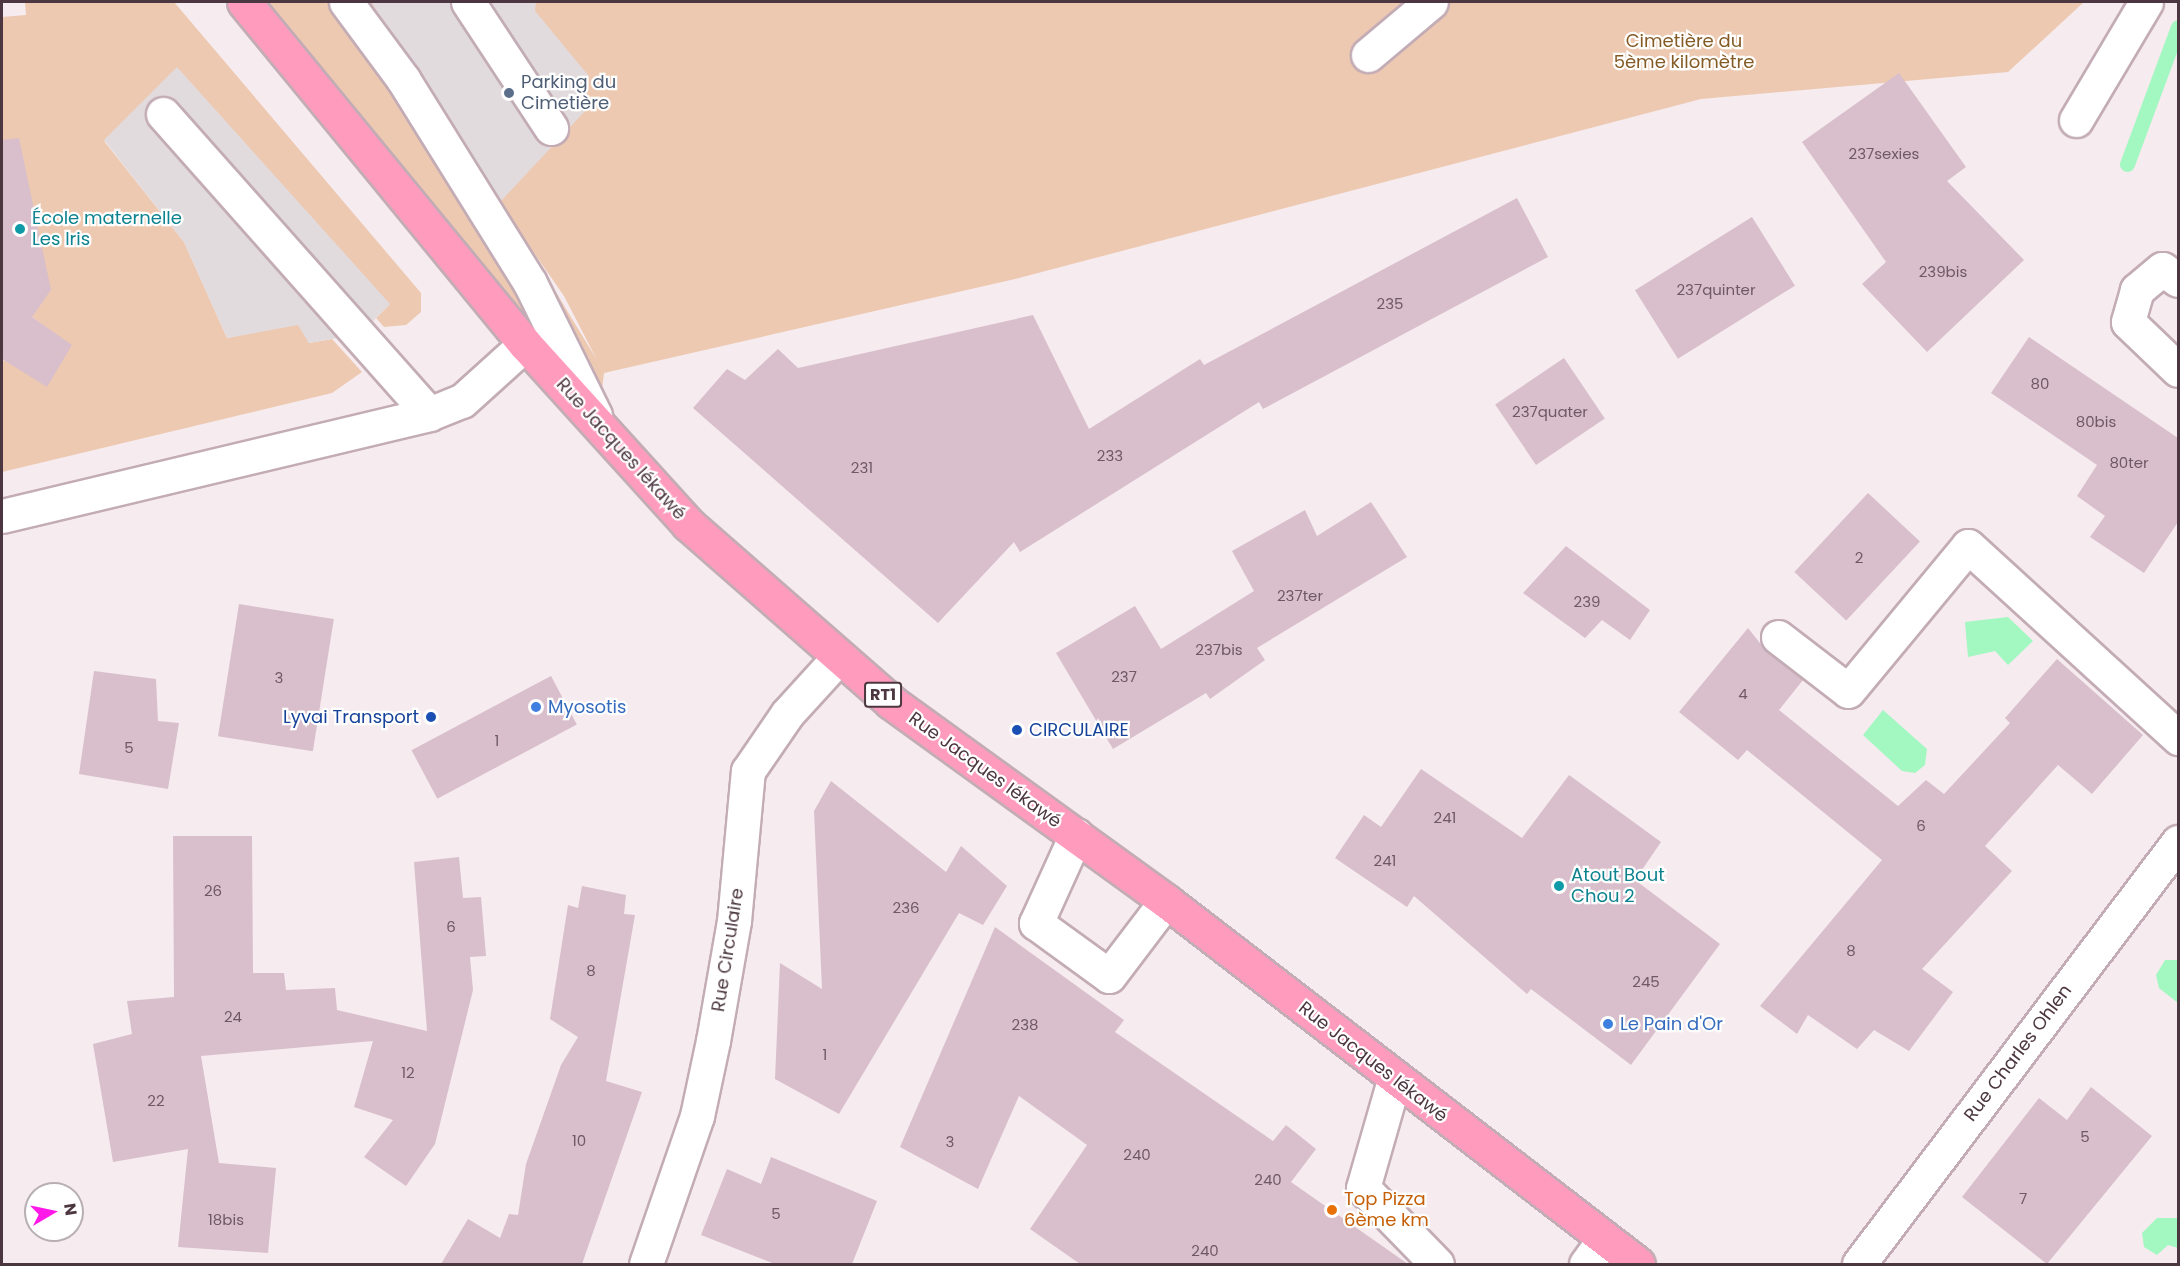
<!DOCTYPE html>
<meta charset="utf-8">
<style>
body{margin:0}
#map{position:relative;width:2180px;height:1266px;overflow:hidden;background:#f6ebef;font-family:Poppins,sans-serif}
div>[style]{position:absolute}
.green>*{inset:0;background:#edc9b1}
.parking>*{inset:0;background:#e2dbde}
.water>*{inset:0;background:#a3f7c1}
.stream>*{height:15px;margin:-7.5px;padding:0 7.5px;transform-origin:7.5px;border-radius:7.5px;background:#a3f7c1}
.building>*{inset:0;background:#d9bfcb;transform-origin:0 0}
.roads{filter:drop-shadow(2px 0 #c3acb5) drop-shadow(-2px 0 #c3acb5) drop-shadow(0 2px #c3acb5) drop-shadow(0 -2px #c3acb5)}
.minor>*{height:33px;margin:-16.5px;padding:0 16.5px;transform-origin:16.5px;border-radius:16.5px;background:#fff}
.major>*{height:33px;margin:-16.5px;padding:0 16.5px;transform-origin:16.5px;border-radius:16.5px;background:#ff9bbd}
.dots>*{width:16px;height:16px;translate:-50% -50%;box-sizing:border-box;border:3px solid #fff;border-radius:50%}
span{translate:-50% -50%;white-space:nowrap;text-align:center;line-height:1.15;-webkit-text-stroke:4.5px #fff;paint-order:stroke}
.number-label{font-size:15px;color:#6f5963}
.number-label span{-webkit-text-stroke-width:0}
.shield-label span{padding:2px 4px;background:#fff;border:2px solid;border-radius:4px;-webkit-text-stroke-width:0}
.shield-label{font-size:16px;color:#4c3740;font-weight:700}
.park-label{font-size:18px;color:#845b24}
.service-label{font-size:18px;color:#4e5e75}
.left{translate:0 -50%;text-align:left}
.culture-label{font-size:18px;color:#0d838f}
.street-label{font-size:18px;color:#4c3740}
.shop-label{font-size:18px;color:#366cbe}
.transit-label{font-size:18px;color:#164399}
.right{translate:-100% -50%;text-align:right}
.food-label{font-size:18px;color:#c56008}
.frame{position:absolute;inset:0;border:3px solid #4c3740;pointer-events:none}
.north{position:absolute;left:24px;top:1182px;width:60px;height:60px;box-sizing:border-box;background:#fff;border:2px solid #b7afb3;border-radius:50%;rotate:81deg;font-size:16px;font-weight:700;line-height:24px;text-align:center;color:#4c3740}
.north::after{content:'';display:block;margin:auto;width:21px;height:27px;background:#ff19e9;clip-path:polygon(50% 0,100% 100%,50% 72%,0 100%)}
</style>
<div id="map">
<div class="green">
<i style="clip-path:polygon(25px 2px,174px 2px,421px 293px,421px 312px,406px 325px,384px 327px,376px 318px,390px 304px,104px 141px,184px 242px,227px 338px,299px 324px,309px 343px,332px 339px,362px 372px,332px 393px,2px 472px,2px 361px,72px 346px,32px 317px,25px 169px,2px 153px,2px 17px,26px 15px)"></i>
<i style="clip-path:polygon(evenodd,244px 2px,2084px 2px,2008px 72px,1701px 99px,1015px 279px,604px 373px,598px 422px,244px 2px,523px 237px,564px 296px,597px 360px,523px 238px,523px 237px)"></i>
</div>
<div class="parking">
<i style="clip-path:polygon(371px 2px,536px 2px,535px 11px,588px 75px,586px 110px,501px 201px)"></i>
<i style="clip-path:polygon(177px 67px,390px 304px,360px 334px,309px 343px,298px 325px,227px 338px,184px 242px,104px 140px)"></i>
</div>
<div class="water">
<i style="clip-path:polygon(2008px 617px,2033px 641px,2008px 665px,1995px 651px,1968px 657px,1965px 622px)"></i>
<i style="clip-path:polygon(1883px 710px,1927px 749px,1925px 765px,1915px 773px,1902px 771px,1863px 735px)"></i>
<i style="clip-path:polygon(2165px 960px,2178px 960px,2178px 1003px,2159px 988px,2156px 975px)"></i>
<i style="clip-path:polygon(2157px 1218px,2178px 1218px,2178px 1248px,2168px 1245px,2157px 1255px,2144px 1247px,2142px 1233px)"></i>
</div>
<div class="stream">
<i style="left:2127px;top:164px;width:146px;rotate:-69.6deg"></i>
</div>
<div class="building">
<i style="clip-path:polygon(1899px 73px,1966px 167px,1947px 181px,2024px 260px,1927px 352px,1862px 284px,1886px 262px,1802px 142px)"></i>
<i style="clip-path:polygon(19px 138px,51px 290px,32px 317px,72px 345px,47px 387px,2px 359px,2px 140px)"></i>
<i style="clip-path:polygon(1517px 198px,1548px 257px,1263px 409px,1259px 402px,1020px 552px,1014px 542px,938px 623px,693px 408px,727px 369px,745px 380px,778px 349px,798px 368px,1033px 315px,1089px 429px,1200px 359px,1204px 365px)"></i>
<i style="left:1752px;top:217px;width:81px;height:138px;rotate:58deg"></i>
<i style="clip-path:polygon(2029px 337px,2178px 438px,2178px 522px,2144px 573px,2090px 537px,2105px 516px,2077px 496px,2097px 465px,1991px 393px)"></i>
<i style="left:1564px;top:358px;width:73px;height:83px;rotate:56deg"></i>
<i style="left:1868px;top:493px;width:71px;height:108px;rotate:43deg"></i>
<i style="clip-path:polygon(1371px 502px,1407px 557px,1257px 648px,1265px 660px,1210px 699px,1206px 693px,1113px 749px,1056px 653px,1135px 606px,1161px 649px,1254px 591px,1232px 551px,1305px 510px,1317px 536px)"></i>
<i style="clip-path:polygon(1566px 546px,1650px 610px,1630px 640px,1602px 620px,1585px 638px,1523px 593px)"></i>
<i style="left:239px;top:604px;width:96px;height:134px;rotate:9deg"></i>
<i style="clip-path:polygon(1748px 628px,1767px 652px,1803px 680px,1779px 710px,1898px 806px,1926px 780px,1944px 794px,2010px 723px,2005px 718px,2057px 659px,2143px 735px,2092px 794px,2058px 765px,1985px 846px,2012px 871px,1922px 969px,1953px 992px,1909px 1051px,1874px 1030px,1857px 1049px,1808px 1015px,1797px 1034px,1760px 1006px,1882px 860px,1747px 750px,1738px 760px,1679px 712px)"></i>
<i style="clip-path:polygon(94px 671px,156px 679px,158px 721px,179px 723px,168px 789px,79px 774px)"></i>
<i style="left:551px;top:676px;width:55px;height:158px;rotate:62deg"></i>
<i style="clip-path:polygon(1421px 769px,1522px 838px,1569px 775px,1661px 842px,1635px 880px,1720px 944px,1631px 1065px,1531px 989px,1527px 994px,1414px 896px,1407px 907px,1335px 858px,1364px 815px,1381px 827px)"></i>
<i style="clip-path:polygon(831px 781px,946px 872px,961px 846px,1007px 886px,983px 925px,959px 913px,839px 1114px,775px 1079px,780px 963px,822px 989px,814px 811px)"></i>
<i style="clip-path:polygon(173px 836px,252px 836px,253px 973px,284px 973px,286px 990px,335px 988px,337px 1010px,427px 1031px,414px 862px,459px 857px,463px 898px,481px 897px,486px 956px,470px 957px,473px 990px,435px 1144px,406px 1186px,364px 1157px,393px 1120px,354px 1107px,373px 1041px,201px 1056px,219px 1163px,276px 1168px,268px 1253px,178px 1247px,188px 1149px,113px 1162px,93px 1044px,132px 1034px,127px 1001px,174px 997px)"></i>
<i style="clip-path:polygon(582px 886px,626px 895px,624px 914px,635px 915px,606px 1081px,642px 1092px,582px 1264px,441px 1264px,468px 1219px,500px 1238px,509px 1214px,518px 1215px,526px 1164px,561px 1065px,578px 1037px,550px 1019px,568px 905px,578px 908px)"></i>
<i style="clip-path:polygon(995px 927px,1124px 1020px,1115px 1032px,1273px 1141px,1286px 1125px,1316px 1149px,1291px 1182px,1408px 1264px,1080px 1264px,1030px 1229px,1087px 1145px,1019px 1096px,978px 1189px,900px 1147px)"></i>
<i style="clip-path:polygon(2091px 1087px,2152px 1136px,2047px 1264px,1962px 1197px,2039px 1098px,2067px 1120px)"></i>
<i style="clip-path:polygon(771px 1157px,877px 1201px,852px 1264px,775px 1264px,701px 1235px,727px 1169px,761px 1184px)"></i>
</div>
<div class="roads">
<div class="minor">
<i style="left:346px;top:2px;width:96px;rotate:53.5deg"></i>
<i style="left:403px;top:79px;width:240px;rotate:58.1deg"></i>
<i style="left:530px;top:283px;width:147px;rotate:63.8deg"></i>
<i style="left:468px;top:2px;width:151px;rotate:56.6deg"></i>
<i style="left:1368px;top:55px;width:82px;rotate:-40.1deg"></i>
<i style="left:163px;top:114px;width:401px;rotate:48.4deg"></i>
<i style="left:2076px;top:120px;width:137px;rotate:-59.3deg"></i>
<i style="left:2178px;top:280px;width:19px;rotate:-145deg"></i>
<i style="left:2162px;top:269px;width:33px;rotate:140deg"></i>
<i style="left:2137px;top:290px;width:33px;rotate:106deg"></i>
<i style="left:2128px;top:322px;width:69px;rotate:43.8deg"></i>
<i style="left:2px;top:516px;width:439px;rotate:-13.4deg"></i>
<i style="left:429px;top:414px;width:35px;rotate:-22deg"></i>
<i style="left:462px;top:401px;width:85px;rotate:-42.1deg"></i>
<i style="left:1778px;top:637px;width:88px;rotate:37.6deg"></i>
<i style="left:1848px;top:691px;width:188px;rotate:-50.4deg"></i>
<i style="left:1968px;top:546px;width:285px;rotate:42.4deg"></i>
<i style="left:1076px;top:835px;width:97px;rotate:114.4deg"></i>
<i style="left:1036px;top:923px;width:90px;rotate:36deg"></i>
<i style="left:1109px;top:976px;width:94px;rotate:-52.8deg"></i>
<i style="left:1394px;top:1080px;width:112px;rotate:106deg"></i>
<i style="left:1363px;top:1188px;width:106px;rotate:45.8deg"></i>
<i style="left:646px;top:1264px;width:157px;rotate:-71deg"></i>
<i style="left:697px;top:1116px;width:77px;rotate:-78deg"></i>
<i style="left:713px;top:1041px;width:122px;rotate:-80.1deg"></i>
<i style="left:734px;top:921px;width:151px;rotate:-84.7deg"></i>
<i style="left:748px;top:771px;width:69px;rotate:-55.6deg"></i>
<i style="left:787px;top:714px;width:76px;rotate:-47.7deg"></i>
<i style="left:1586px;top:1264px;width:29px;rotate:-54deg"></i>
<i style="left:1859px;top:1264px;width:529px;rotate:-52.91deg"></i>
</div>
<div class="major">
<i style="left:244px;top:2px;width:443px;rotate:50.6deg"></i>
<i style="left:525px;top:344px;width:243px;rotate:47.8deg"></i>
<i style="left:688px;top:524px;width:270px;rotate:41.2deg"></i>
<i style="left:891px;top:702px;width:339px;rotate:35.9deg"></i>
<i style="left:1166px;top:901px;width:595px;rotate:37.56deg"></i>
</div>
</div>
<div class="dots">
<i style="left:509px;top:93px;background:#5c6f8a"></i>
<i style="left:20px;top:229px;background:#0f9aa8"></i>
<i style="left:536px;top:707px;background:#3f7fe0"></i>
<i style="left:431px;top:717px;background:#1a4fb4"></i>
<i style="left:1017px;top:730px;background:#1a4fb4"></i>
<i style="left:1559px;top:886px;background:#0f9aa8"></i>
<i style="left:1608px;top:1024px;background:#3f7fe0"></i>
<i style="left:1332px;top:1210px;background:#e8710a"></i>
</div>
<div class="number-label">
<span style="left:1884px;top:154px">237sexies</span>
<span style="left:1943px;top:272px">239bis</span>
<span style="left:1716px;top:290px">237quinter</span>
<span style="left:1390px;top:304px">235</span>
<span style="left:2040px;top:384px">80</span>
<span style="left:1550px;top:412px">237quater</span>
<span style="left:2096px;top:422px">80bis</span>
<span style="left:1110px;top:456px">233</span>
<span style="left:2129px;top:463px">80ter</span>
<span style="left:862px;top:468px">231</span>
<span style="left:1859px;top:558px">2</span>
<span style="left:1300px;top:596px">237ter</span>
<span style="left:1587px;top:602px">239</span>
<span style="left:1219px;top:650px">237bis</span>
<span style="left:1124px;top:677px">237</span>
<span style="left:279px;top:678px">3</span>
<span style="left:1743px;top:694px">4</span>
<span style="left:497px;top:741px">1</span>
<span style="left:129px;top:748px">5</span>
<span style="left:1445px;top:818px">241</span>
<span style="left:1921px;top:826px">6</span>
<span style="left:1385px;top:861px">241</span>
<span style="left:213px;top:891px">26</span>
<span style="left:906px;top:908px">236</span>
<span style="left:451px;top:927px">6</span>
<span style="left:1851px;top:951px">8</span>
<span style="left:591px;top:971px">8</span>
<span style="left:1646px;top:982px">245</span>
<span style="left:233px;top:1017px">24</span>
<span style="left:1025px;top:1025px">238</span>
<span style="left:825px;top:1055px">1</span>
<span style="left:408px;top:1073px">12</span>
<span style="left:156px;top:1101px">22</span>
<span style="left:2085px;top:1137px">5</span>
<span style="left:579px;top:1141px">10</span>
<span style="left:950px;top:1142px">3</span>
<span style="left:1137px;top:1155px">240</span>
<span style="left:1268px;top:1180px">240</span>
<span style="left:2023px;top:1199px">7</span>
<span style="left:776px;top:1214px">5</span>
<span style="left:226px;top:1220px">18bis</span>
<span style="left:1205px;top:1251px">240</span>
</div>
<div class="shield-label">
<span style="left:883px;top:695px">RT1</span>
</div>
<div class="park-label">
<span style="left:1684px;top:52px">Cimetière du<br>5ème kilomètre</span>
</div>
<div class="service-label">
<span class="left" style="left:521px;top:93px">Parking du<br>Cimetière</span>
</div>
<div class="culture-label">
<span class="left" style="left:32px;top:229px">École maternelle<br>Les Iris</span>
<span class="left" style="left:1571px;top:886px">Atout Bout<br>Chou 2</span>
</div>
<div class="street-label">
<span style="left:621px;top:449px;rotate:48deg">Rue Jacques Iékawé</span>
<span style="left:985px;top:770px;rotate:36deg">Rue Jacques Iékawé</span>
<span style="left:728px;top:950px;rotate:-81deg">Rue Circulaire</span>
<span style="left:2018px;top:1053px;rotate:-53deg">Rue Charles Ohlen</span>
<span style="left:1373px;top:1062px;rotate:38deg">Rue Jacques Iékawé</span>
</div>
<div class="shop-label">
<span class="left" style="left:548px;top:707px">Myosotis</span>
<span class="left" style="left:1620px;top:1024px">Le Pain d'Or</span>
</div>
<div class="transit-label">
<span class="right" style="left:419px;top:717px">Lyvai Transport</span>
<span class="left" style="left:1029px;top:730px">CIRCULAIRE</span>
</div>
<div class="food-label">
<span class="left" style="left:1344px;top:1210px">Top Pizza<br>6ème km</span>
</div>
<div class="frame"></div>
<div class="north">N</div>
</div>
